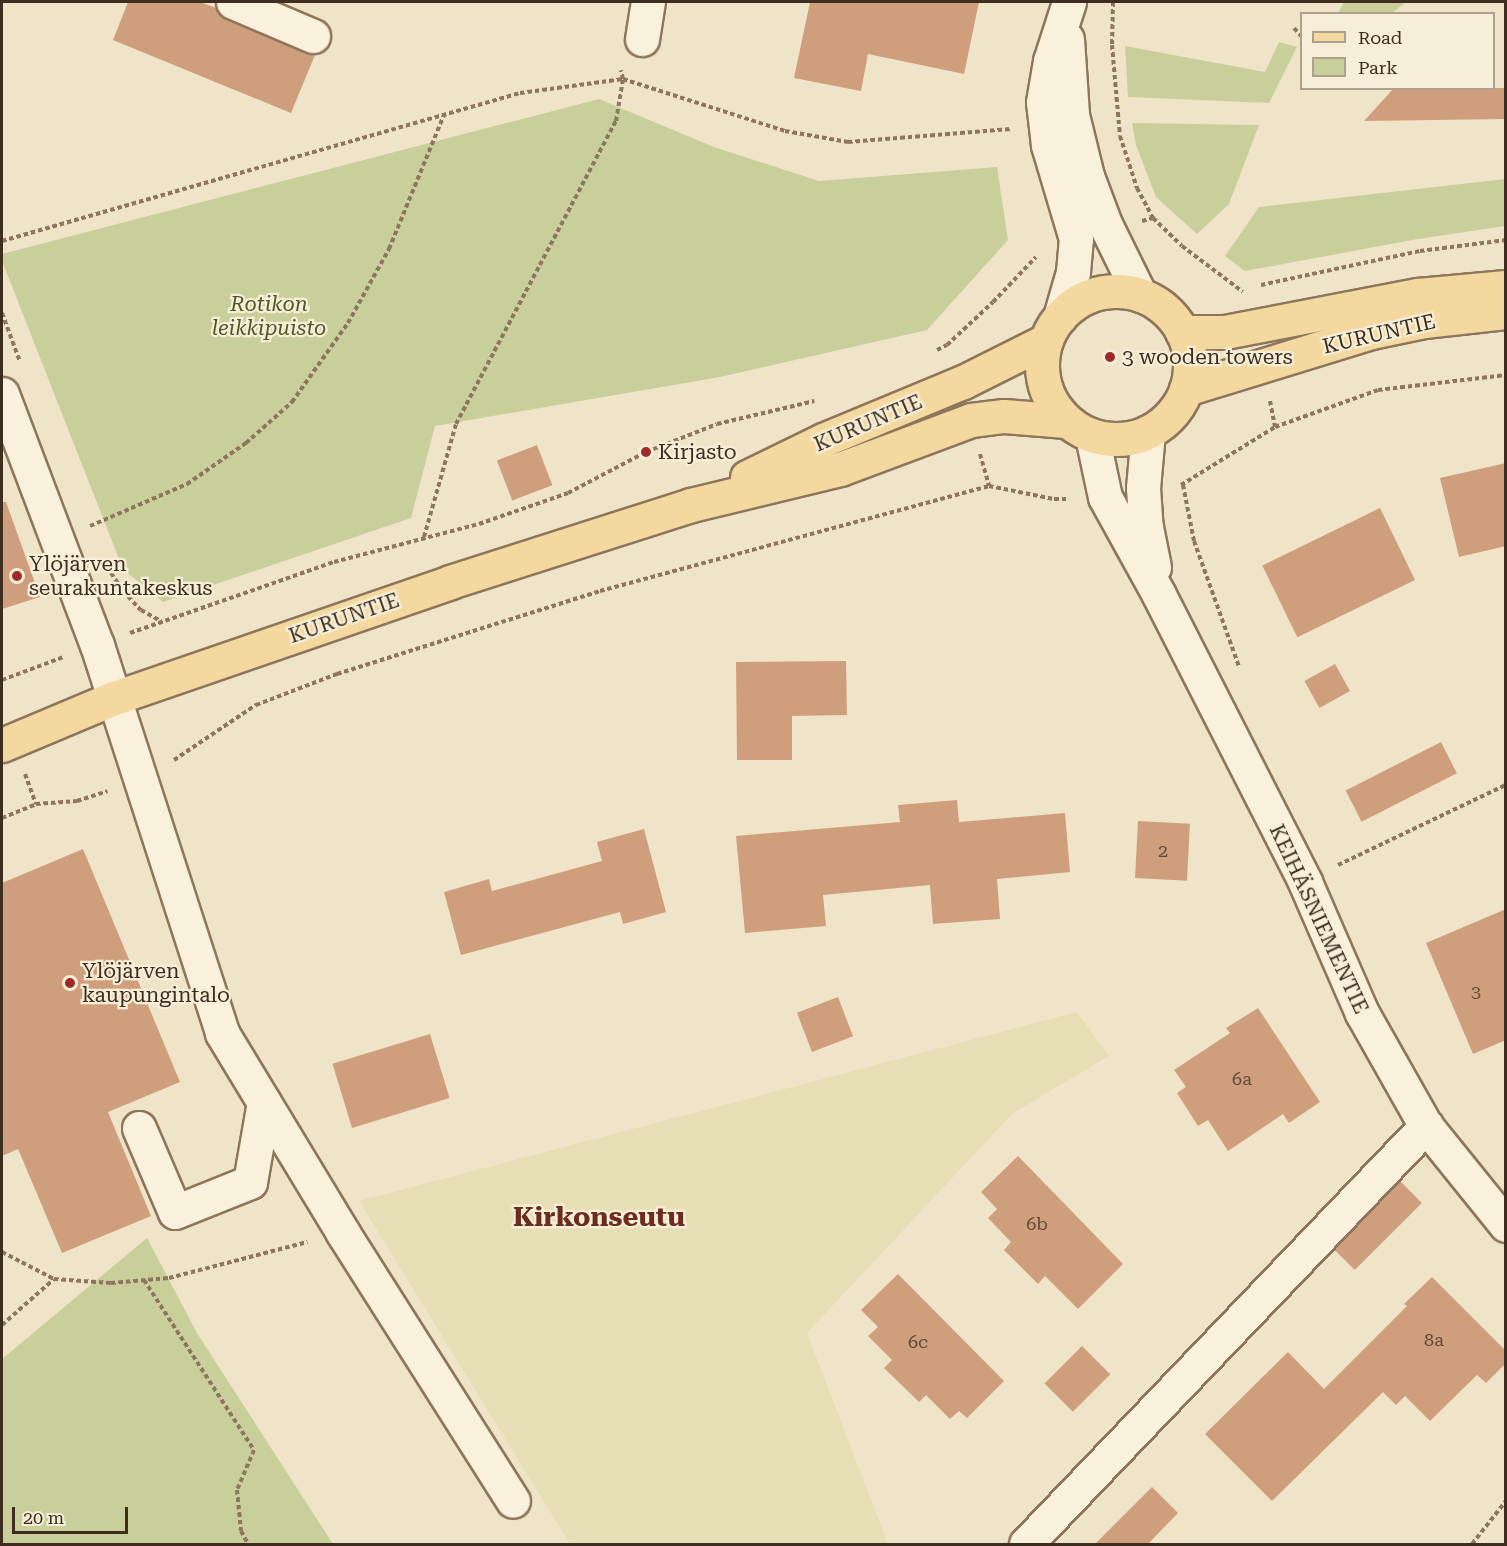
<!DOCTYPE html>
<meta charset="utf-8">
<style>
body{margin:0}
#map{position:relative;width:1507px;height:1546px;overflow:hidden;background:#f0e4c8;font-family:"Roboto Serif",serif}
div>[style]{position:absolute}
.farmland>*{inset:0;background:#e6deb5}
.green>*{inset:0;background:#c9cf9b}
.building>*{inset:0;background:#cf9f7d;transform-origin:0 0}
.path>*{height:4px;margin-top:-2px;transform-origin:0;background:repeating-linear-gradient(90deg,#8d765c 0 4.5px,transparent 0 7.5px)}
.roads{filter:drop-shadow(2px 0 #8d765c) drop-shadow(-2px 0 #8d765c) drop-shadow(0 2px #8d765c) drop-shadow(0 -2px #8d765c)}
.minor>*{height:33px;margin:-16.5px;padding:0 16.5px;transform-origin:16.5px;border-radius:16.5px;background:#faf1dc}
.major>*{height:33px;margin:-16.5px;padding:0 16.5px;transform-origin:16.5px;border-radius:16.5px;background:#f3d9a0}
.major>.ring{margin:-16.5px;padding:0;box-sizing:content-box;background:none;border:33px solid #f3d9a0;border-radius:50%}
.dots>*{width:16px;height:16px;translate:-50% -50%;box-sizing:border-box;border:3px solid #f7eed8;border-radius:50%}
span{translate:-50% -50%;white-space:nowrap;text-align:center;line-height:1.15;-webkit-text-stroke:4.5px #f7eed8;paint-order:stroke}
.number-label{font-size:18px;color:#624a37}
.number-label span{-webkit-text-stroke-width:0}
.park-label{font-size:21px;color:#4d5a26;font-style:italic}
.street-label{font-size:21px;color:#3d2e20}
.poi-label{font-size:21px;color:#3d2e20}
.left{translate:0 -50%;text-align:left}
.district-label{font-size:27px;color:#6b2e1e;font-weight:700}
.frame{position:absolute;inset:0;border:3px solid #3d2e20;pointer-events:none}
.legend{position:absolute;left:1300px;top:12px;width:195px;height:78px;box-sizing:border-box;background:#f7eed8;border:2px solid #ada18e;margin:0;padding:8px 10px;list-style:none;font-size:18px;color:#3d2e20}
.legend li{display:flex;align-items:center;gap:12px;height:30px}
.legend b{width:30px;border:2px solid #ada18e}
.scale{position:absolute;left:12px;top:1507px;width:116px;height:27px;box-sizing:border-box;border:3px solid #3d2e20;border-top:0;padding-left:8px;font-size:18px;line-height:21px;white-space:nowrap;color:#3d2e20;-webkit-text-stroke:4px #f7eed8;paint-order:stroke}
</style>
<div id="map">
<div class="farmland">
<i style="clip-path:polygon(1077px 1012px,1109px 1056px,1013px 1113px,807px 1333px,888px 1544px,570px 1544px,359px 1201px)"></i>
</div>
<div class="green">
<i style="clip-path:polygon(1344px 2px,1406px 2px,1392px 13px,1338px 13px)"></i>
<i style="clip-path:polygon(1279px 42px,1297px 47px,1269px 103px,1128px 97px,1125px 46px,1265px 72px)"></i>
<i style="clip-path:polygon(599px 99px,714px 147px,819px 181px,997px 167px,1008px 240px,927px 330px,720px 377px,435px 426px,411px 518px,163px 602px,123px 569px,2px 261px,2px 254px)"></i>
<i style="clip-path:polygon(1132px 123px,1259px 125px,1229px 204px,1197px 234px,1156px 197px,1136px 145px)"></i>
<i style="clip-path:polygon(1505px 179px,1505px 226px,1418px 239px,1245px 271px,1225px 256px,1259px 207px)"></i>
<i style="clip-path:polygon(147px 1238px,197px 1333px,333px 1544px,2px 1544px,2px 1359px)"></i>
</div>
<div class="building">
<i style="clip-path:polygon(128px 2px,200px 2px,216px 8px,226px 19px,306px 53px,315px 55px,291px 113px,113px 40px)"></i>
<i style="clip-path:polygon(810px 2px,979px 2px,964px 74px,868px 54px,861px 91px,794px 78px)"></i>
<i style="clip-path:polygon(1394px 88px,1506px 88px,1506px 119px,1364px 121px)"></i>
<i style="left:537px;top:445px;width:43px;height:43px;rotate:69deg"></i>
<i style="clip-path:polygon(1506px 463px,1506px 546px,1459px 557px,1440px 478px)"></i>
<i style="clip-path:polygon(2px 502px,6px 502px,40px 597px,2px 609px)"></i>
<i style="left:1380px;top:508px;width:80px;height:131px;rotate:64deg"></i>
<i style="clip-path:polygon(846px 661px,847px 715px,792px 716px,792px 760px,737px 760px,736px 662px)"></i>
<i style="left:1335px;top:664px;width:31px;height:35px;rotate:61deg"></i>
<i style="left:1441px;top:742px;width:35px;height:107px;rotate:63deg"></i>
<i style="clip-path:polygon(957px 800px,959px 822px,1065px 813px,1070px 872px,997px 879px,1000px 919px,933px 924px,930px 885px,823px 895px,826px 926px,745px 933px,736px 836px,900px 822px,898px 805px)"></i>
<i style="left:1138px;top:821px;width:52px;height:57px;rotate:3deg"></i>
<i style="clip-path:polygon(644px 829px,666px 912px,623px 924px,620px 912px,461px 955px,444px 892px,489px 879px,492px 891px,602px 861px,597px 842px)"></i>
<i style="clip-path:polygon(83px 849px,180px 1082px,108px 1112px,151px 1216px,62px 1253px,18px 1149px,2px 1156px,2px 883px)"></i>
<i style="clip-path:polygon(1506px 909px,1506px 1040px,1473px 1054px,1426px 943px)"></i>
<i style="left:838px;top:997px;width:42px;height:44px;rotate:69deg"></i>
<i style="clip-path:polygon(1258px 1008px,1320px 1102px,1289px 1123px,1283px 1114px,1228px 1151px,1208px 1120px,1198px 1126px,1177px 1093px,1186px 1087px,1174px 1070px,1230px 1033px,1226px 1028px)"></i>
<i style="left:430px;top:1034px;width:67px;height:102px;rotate:73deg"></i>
<i style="clip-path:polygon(1018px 1156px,1123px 1264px,1078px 1309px,1045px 1276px,1038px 1284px,1004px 1250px,1011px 1242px,988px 1218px,997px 1209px,981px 1192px)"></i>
<i style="left:1400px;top:1181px;width:31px;height:95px;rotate:45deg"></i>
<i style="clip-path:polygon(898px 1274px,1004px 1381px,967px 1418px,959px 1411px,950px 1419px,926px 1395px,919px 1402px,884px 1368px,892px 1360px,868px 1336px,878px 1327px,861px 1310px)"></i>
<i style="clip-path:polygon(1432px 1277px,1506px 1351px,1506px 1363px,1486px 1383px,1477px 1375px,1430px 1421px,1405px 1396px,1396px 1405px,1383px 1392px,1272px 1501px,1205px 1434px,1288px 1352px,1324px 1389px,1407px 1306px,1404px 1304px)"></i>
<i style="left:1082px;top:1346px;width:40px;height:53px;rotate:45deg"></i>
<i style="clip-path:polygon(1152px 1487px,1178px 1513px,1147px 1545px,1094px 1545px)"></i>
</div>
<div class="path">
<i style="left:1113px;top:2px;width:43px;rotate:91.3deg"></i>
<i style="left:1112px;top:45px;width:91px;rotate:85deg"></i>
<i style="left:1120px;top:136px;width:55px;rotate:71.9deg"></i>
<i style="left:1137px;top:188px;width:34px;rotate:62deg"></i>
<i style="left:1153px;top:218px;width:40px;rotate:44deg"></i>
<i style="left:1182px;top:246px;width:76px;rotate:37deg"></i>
<i style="left:1294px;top:28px;width:12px;rotate:48deg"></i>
<i style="left:1142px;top:221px;width:11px;rotate:-15deg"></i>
<i style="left:2px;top:241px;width:539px;rotate:-15.95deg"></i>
<i style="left:520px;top:93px;width:104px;rotate:-7.7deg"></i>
<i style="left:623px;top:79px;width:170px;rotate:17.8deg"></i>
<i style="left:785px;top:131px;width:64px;rotate:9.9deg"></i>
<i style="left:848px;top:142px;width:163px;rotate:-4.6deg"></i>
<i style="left:1261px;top:285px;width:163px;rotate:-12.1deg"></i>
<i style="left:1420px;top:251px;width:87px;rotate:-7.3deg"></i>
<i style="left:2px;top:313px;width:52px;rotate:69.8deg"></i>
<i style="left:937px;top:350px;width:11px;rotate:-27deg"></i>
<i style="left:947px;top:345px;width:63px;rotate:-43.1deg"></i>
<i style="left:993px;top:302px;width:62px;rotate:-46.3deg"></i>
<i style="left:1270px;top:401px;width:26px;rotate:79deg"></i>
<i style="left:980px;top:454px;width:33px;rotate:74deg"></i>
<i style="left:1181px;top:485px;width:110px;rotate:-31.7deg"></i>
<i style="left:1275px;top:427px;width:109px;rotate:-19.8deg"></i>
<i style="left:1378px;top:390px;width:129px;rotate:-6.7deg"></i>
<i style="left:1183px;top:485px;width:57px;rotate:78.9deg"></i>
<i style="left:1194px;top:541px;width:134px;rotate:70.3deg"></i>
<i style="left:90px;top:526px;width:106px;rotate:-23.4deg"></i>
<i style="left:187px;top:484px;width:72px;rotate:-34.8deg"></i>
<i style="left:246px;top:443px;width:62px;rotate:-41.7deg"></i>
<i style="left:292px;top:402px;width:97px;rotate:-54.7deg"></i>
<i style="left:348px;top:323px;width:85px;rotate:-61deg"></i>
<i style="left:389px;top:249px;width:145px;rotate:-67.7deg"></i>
<i style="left:424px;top:537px;width:117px;rotate:-74.2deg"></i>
<i style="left:456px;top:424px;width:343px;rotate:-62.2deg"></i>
<i style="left:616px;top:121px;width:43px;rotate:-80.5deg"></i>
<i style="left:623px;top:79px;width:9px;rotate:-103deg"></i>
<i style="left:111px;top:573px;width:22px;rotate:56deg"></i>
<i style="left:123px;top:591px;width:26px;rotate:47deg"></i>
<i style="left:141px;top:610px;width:23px;rotate:29deg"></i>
<i style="left:130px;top:633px;width:216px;rotate:-19.2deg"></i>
<i style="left:334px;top:562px;width:150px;rotate:-14.7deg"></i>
<i style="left:479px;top:524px;width:94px;rotate:-19.2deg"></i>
<i style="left:568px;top:493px;width:88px;rotate:-27.7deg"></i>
<i style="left:646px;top:452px;width:76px;rotate:-21.5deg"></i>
<i style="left:717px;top:424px;width:100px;rotate:-13.3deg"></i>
<i style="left:2px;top:680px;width:66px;rotate:-20.4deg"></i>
<i style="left:174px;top:760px;width:99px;rotate:-33.9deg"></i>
<i style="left:256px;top:705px;width:87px;rotate:-20.9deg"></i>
<i style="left:337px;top:674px;width:276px;rotate:-17.5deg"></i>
<i style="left:600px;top:591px;width:403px;rotate:-15.1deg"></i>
<i style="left:989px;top:486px;width:66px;rotate:11.3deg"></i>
<i style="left:1054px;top:499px;width:15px"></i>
<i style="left:25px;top:774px;width:32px;rotate:70deg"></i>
<i style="left:2px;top:818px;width:37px;rotate:-22deg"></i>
<i style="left:36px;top:804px;width:41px;rotate:-4.2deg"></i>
<i style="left:77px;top:801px;width:32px;rotate:-18deg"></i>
<i style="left:1338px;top:865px;width:186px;rotate:-25.5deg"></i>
<i style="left:2px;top:1252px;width:59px;rotate:27.4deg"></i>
<i style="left:54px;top:1279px;width:57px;rotate:4deg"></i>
<i style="left:111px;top:1283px;width:58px;rotate:-4.9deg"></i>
<i style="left:169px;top:1278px;width:143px;rotate:-14.6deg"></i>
<i style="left:144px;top:1280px;width:202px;rotate:57.1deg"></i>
<i style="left:254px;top:1450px;width:43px;rotate:113deg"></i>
<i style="left:237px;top:1490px;width:41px;rotate:84.4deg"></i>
<i style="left:241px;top:1531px;width:15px;rotate:62deg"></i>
<i style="left:2px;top:1325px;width:69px;rotate:-41.5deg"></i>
<i style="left:1472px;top:1544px;width:55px;rotate:-51.7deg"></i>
</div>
<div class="roads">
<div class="minor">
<i style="left:233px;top:2px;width:87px;rotate:23deg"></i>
<i style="left:642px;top:39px;width:37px;rotate:-81deg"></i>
<i style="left:1067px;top:39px;width:76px;rotate:86.2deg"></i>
<i style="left:1072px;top:115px;width:63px;rotate:76.2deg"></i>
<i style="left:1087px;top:176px;width:51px;rotate:69.4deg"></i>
<i style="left:1105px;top:224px;width:79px;rotate:63.8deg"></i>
<i style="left:1060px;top:317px;width:47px;rotate:-73.9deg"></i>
<i style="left:1073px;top:272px;width:33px;rotate:-85deg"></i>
<i style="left:1076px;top:239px;width:98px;rotate:-106.6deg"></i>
<i style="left:1048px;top:145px;width:43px;rotate:-96.6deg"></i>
<i style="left:1043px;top:102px;width:42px;rotate:-80.3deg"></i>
<i style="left:1050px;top:61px;width:62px;rotate:-72.1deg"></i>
<i style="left:2px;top:394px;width:268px;rotate:69.3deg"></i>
<i style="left:97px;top:645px;width:408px;rotate:72.1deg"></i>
<i style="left:222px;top:1033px;width:234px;rotate:58.8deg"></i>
<i style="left:343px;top:1233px;width:317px;rotate:57.6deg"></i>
<i style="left:1148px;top:432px;width:56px;rotate:95.1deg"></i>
<i style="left:1143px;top:488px;width:39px;rotate:86deg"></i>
<i style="left:1146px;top:527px;width:41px;rotate:78.7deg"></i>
<i style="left:1092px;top:436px;width:62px;rotate:78deg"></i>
<i style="left:1105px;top:497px;width:112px;rotate:61.1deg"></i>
<i style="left:1159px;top:595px;width:322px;rotate:63deg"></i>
<i style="left:1305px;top:882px;width:143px;rotate:66.5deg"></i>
<i style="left:1362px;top:1013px;width:130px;rotate:60.5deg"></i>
<i style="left:1426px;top:1126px;width:127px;rotate:51.1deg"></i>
<i style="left:139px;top:1128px;width:91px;rotate:66.8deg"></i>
<i style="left:175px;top:1212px;width:81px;rotate:-21.8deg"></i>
<i style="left:250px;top:1182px;width:81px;rotate:-80.1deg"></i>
<i style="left:1026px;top:1544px;width:579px;rotate:-46.26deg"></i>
</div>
<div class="major">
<i class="ring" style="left:1042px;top:291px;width:115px;height:115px"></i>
<i style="left:1182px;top:332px;width:43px"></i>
<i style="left:1225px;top:332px;width:197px;rotate:-10.9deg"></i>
<i style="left:1418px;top:295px;width:88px;rotate:-5.2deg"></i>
<i style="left:1186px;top:389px;width:194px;rotate:-17.1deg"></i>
<i style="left:1371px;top:332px;width:54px;rotate:-11.7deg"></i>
<i style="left:1424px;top:321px;width:82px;rotate:-6.3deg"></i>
<i style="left:747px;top:477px;width:85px;rotate:-26deg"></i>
<i style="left:823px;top:440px;width:152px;rotate:-22.5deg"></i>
<i style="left:963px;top:382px;width:92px;rotate:-26.6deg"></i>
<i style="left:2px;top:745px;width:121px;rotate:-22.8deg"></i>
<i style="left:114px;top:698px;width:355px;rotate:-19deg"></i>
<i style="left:450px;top:582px;width:253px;rotate:-17.7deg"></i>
<i style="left:691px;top:505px;width:153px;rotate:-13.6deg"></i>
<i style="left:840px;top:469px;width:140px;rotate:-20.5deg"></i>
<i style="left:971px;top:420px;width:33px;rotate:-7deg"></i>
<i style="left:1004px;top:416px;width:62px;rotate:4.6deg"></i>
</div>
</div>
<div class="dots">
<i style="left:1110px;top:357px;background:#9e2a2b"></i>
<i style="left:646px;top:452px;background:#9e2a2b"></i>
<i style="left:17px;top:576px;background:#9e2a2b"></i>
<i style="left:70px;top:983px;background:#9e2a2b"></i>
</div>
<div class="number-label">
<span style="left:1163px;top:851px">2</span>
<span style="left:1476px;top:992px">3</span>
<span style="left:1242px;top:1079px">6a</span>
<span style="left:1037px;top:1224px">6b</span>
<span style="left:1434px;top:1340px">8a</span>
<span style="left:918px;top:1342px">6c</span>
</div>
<div class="park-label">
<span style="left:269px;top:316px">Rotikon<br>leikkipuisto</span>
</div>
<div class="street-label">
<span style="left:1379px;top:334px;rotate:-13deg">KURUNTIE</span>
<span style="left:868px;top:423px;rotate:-23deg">KURUNTIE</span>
<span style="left:344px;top:618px;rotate:-19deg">KURUNTIE</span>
<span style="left:1319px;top:919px;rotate:65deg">KEIHÄSNIEMENTIE</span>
</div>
<div class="poi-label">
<span class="left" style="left:1122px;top:357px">3 wooden towers</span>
<span class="left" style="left:658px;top:452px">Kirjasto</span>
<span class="left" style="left:29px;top:576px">Ylöjärven<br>seurakuntakeskus</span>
<span class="left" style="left:82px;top:983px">Ylöjärven<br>kaupungintalo</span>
</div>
<div class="district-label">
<span style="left:599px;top:1218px">Kirkonseutu</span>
</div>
<div class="frame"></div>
<ul class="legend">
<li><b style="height:8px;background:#f3d9a0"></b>Road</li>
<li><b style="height:16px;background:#c9cf9b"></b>Park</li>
</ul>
<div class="scale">20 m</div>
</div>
